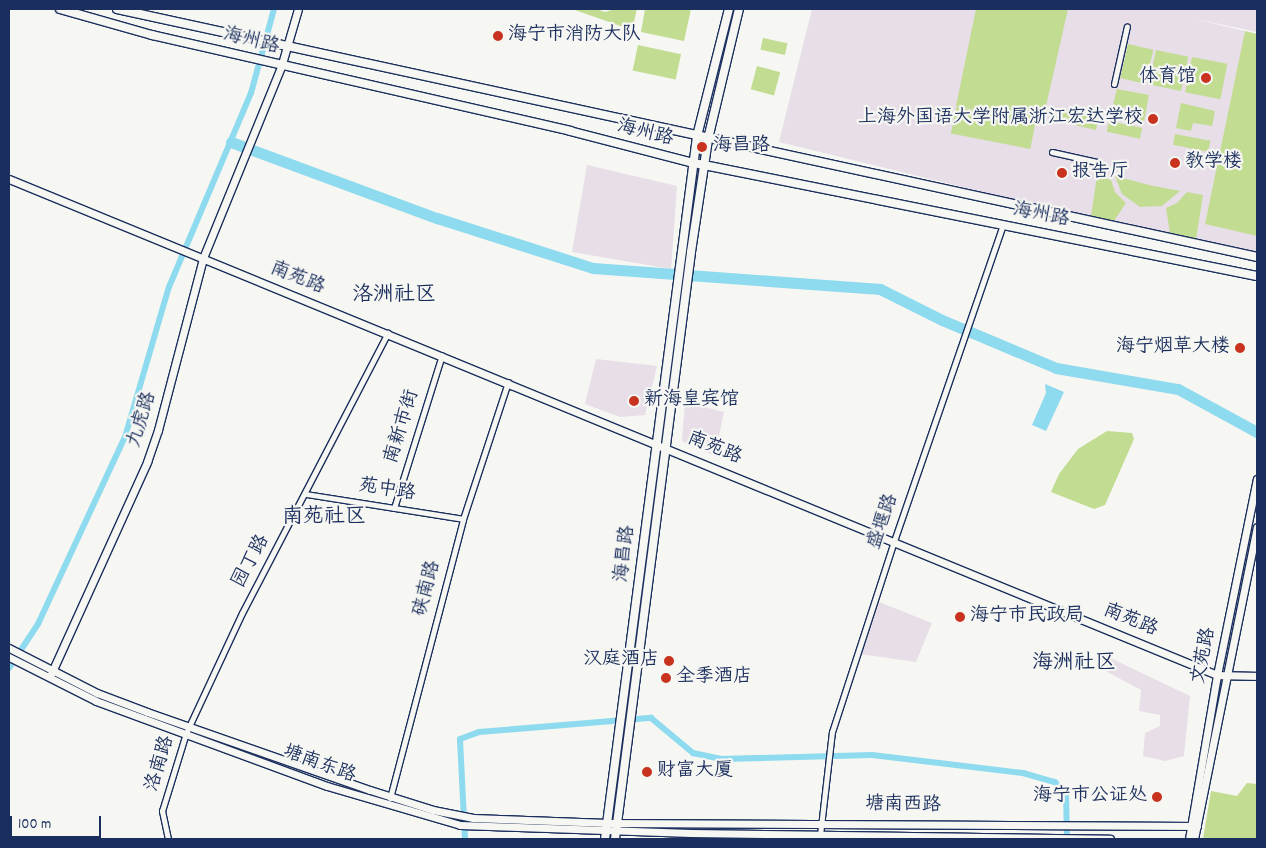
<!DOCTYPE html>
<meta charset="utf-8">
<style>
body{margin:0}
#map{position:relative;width:1266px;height:848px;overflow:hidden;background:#f6f6f2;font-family:Dekko,"LXGW WenKai TC",sans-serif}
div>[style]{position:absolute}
.built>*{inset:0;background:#e7dee8}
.green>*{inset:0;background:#c2dc92;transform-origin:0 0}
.water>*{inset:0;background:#8edaef}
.canal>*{height:6px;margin:-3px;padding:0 3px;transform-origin:3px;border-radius:3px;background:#8edaef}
.river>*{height:11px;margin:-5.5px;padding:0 5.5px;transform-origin:5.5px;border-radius:5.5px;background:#8edaef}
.roads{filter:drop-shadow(1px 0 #1b2f5e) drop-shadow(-1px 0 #1b2f5e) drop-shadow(0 1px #1b2f5e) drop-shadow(0 -1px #1b2f5e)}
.street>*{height:5px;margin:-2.5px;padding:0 2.5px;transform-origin:2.5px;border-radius:2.5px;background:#f6f6f2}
.secondary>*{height:7px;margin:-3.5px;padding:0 3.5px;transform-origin:3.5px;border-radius:3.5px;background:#f6f6f2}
.primary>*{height:8px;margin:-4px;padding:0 4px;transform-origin:4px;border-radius:4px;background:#f6f6f2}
.dots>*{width:14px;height:14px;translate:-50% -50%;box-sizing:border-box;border:2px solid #f6f6f2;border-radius:50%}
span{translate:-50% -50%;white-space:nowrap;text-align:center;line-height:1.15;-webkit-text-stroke:4.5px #f6f6f2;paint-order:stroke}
.poi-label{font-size:19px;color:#1b2f5e}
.left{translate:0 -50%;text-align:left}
.right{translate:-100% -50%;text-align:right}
.street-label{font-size:19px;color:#1b2f5e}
.quarter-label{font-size:21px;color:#1b2f5e}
.frame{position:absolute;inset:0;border:10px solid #1b2f5e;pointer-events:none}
.scale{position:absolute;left:10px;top:816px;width:91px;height:22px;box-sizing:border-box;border:2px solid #1b2f5e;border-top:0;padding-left:6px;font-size:15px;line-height:18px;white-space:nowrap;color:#1b2f5e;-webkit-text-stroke:4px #f6f6f2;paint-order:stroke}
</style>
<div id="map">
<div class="built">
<i style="clip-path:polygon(812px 9px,1257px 9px,1257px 32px,1191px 18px,1257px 34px,1257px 252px,1032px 204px,779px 142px)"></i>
<i style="clip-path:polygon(587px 165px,677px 186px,671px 269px,572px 252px)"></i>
<i style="clip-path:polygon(596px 359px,657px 366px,645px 415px,620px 417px,585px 404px)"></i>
<i style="clip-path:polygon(685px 402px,724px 412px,715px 456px,682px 441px)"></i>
<i style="clip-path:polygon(879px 602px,932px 623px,916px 662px,860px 654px)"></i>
<i style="clip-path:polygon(1102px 654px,1190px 696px,1184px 756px,1165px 761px,1143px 756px,1145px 733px,1160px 726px,1160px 715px,1139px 711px,1141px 690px,1096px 666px)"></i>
</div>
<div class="green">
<i style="clip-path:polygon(572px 9px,596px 9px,605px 12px,615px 9px,637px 9px,632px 30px)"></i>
<i style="clip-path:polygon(645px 9px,691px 9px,684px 41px,641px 32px)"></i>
<i style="clip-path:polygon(976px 9px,1068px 9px,1042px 124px,956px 106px)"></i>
<i style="clip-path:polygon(1245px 31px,1257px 34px,1257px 236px,1205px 224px)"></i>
<i style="left:763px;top:38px;width:25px;height:12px;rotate:12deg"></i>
<i style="left:1128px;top:44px;width:26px;height:35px;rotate:13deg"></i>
<i style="left:638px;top:45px;width:44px;height:26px;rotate:12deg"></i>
<i style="left:1156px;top:50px;width:33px;height:35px;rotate:12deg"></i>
<i style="left:1192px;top:57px;width:36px;height:36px;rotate:11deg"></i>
<i style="left:757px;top:66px;width:24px;height:24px;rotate:15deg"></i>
<i style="clip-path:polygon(1117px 89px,1149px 95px,1144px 121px,1130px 118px,1132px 109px,1113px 105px)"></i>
<i style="clip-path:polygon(1181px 103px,1215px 111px,1212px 126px,1193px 123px,1191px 131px,1176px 128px)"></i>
<i style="left:956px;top:107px;width:81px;height:27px;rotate:11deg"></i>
<i style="left:1059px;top:108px;width:41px;height:13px;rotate:13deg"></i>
<i style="left:1109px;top:121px;width:34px;height:11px;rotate:12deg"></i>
<i style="left:1175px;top:134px;width:36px;height:11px;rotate:11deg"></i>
<i style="clip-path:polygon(1097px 176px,1111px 180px,1115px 192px,1126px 203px,1114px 221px,1091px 216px)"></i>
<i style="clip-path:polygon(1115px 176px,1149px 185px,1180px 191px,1162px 206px,1140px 207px,1122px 194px)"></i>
<i style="clip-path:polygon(1187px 192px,1203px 195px,1196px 239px,1170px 233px,1166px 208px,1177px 203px)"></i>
<i style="clip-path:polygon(1107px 431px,1132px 433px,1134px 439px,1105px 505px,1094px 509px,1051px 492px,1059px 474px,1078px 449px)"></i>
<i style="clip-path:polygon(1247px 783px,1257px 784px,1257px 839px,1203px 839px,1211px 791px,1237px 796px)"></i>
</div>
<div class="water">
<i style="clip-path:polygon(1045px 384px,1064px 392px,1046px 431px,1032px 425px,1046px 393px)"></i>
</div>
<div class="canal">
<i style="left:9px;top:668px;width:53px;rotate:-56.6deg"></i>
<i style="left:38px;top:624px;width:206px;rotate:-65.1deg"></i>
<i style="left:125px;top:437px;width:156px;rotate:-73.7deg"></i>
<i style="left:169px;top:287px;width:211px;rotate:-67.1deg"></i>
<i style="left:251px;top:93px;width:87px;rotate:-74.7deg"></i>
<i style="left:465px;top:839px;width:100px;rotate:-92.9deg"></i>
<i style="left:460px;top:739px;width:20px;rotate:-20deg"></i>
<i style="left:479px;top:732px;width:173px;rotate:-4.7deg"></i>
<i style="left:651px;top:718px;width:55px;rotate:39.8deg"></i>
<i style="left:693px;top:753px;width:29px;rotate:12deg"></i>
<i style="left:721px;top:759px;width:151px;rotate:-1.5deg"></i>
<i style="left:872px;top:755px;width:152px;rotate:6.8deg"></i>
<i style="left:1023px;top:773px;width:33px;rotate:16deg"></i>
<i style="left:1055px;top:782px;width:16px;rotate:47deg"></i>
<i style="left:1066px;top:794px;width:45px;rotate:88.7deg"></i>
</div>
<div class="river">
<i style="left:231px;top:142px;width:220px;rotate:20.3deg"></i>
<i style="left:437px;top:218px;width:164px;rotate:17.8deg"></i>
<i style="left:593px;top:268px;width:288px;rotate:4.2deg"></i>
<i style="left:880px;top:289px;width:69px;rotate:26.6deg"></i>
<i style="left:942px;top:320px;width:124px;rotate:22.8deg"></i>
<i style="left:1056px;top:368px;width:124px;rotate:9.8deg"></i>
<i style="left:1178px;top:389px;width:90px;rotate:28.6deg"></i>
</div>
<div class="roads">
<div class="street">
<i style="left:1114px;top:84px;width:59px;rotate:-77.4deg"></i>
<i style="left:1052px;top:152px;width:46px;rotate:12.5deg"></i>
<i style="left:306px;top:494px;width:159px;rotate:9deg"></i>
<i style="left:394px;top:508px;width:160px;rotate:-72.6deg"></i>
<i style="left:390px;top:798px;width:288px;rotate:-75.3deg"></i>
<i style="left:463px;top:519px;width:144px;rotate:-71.8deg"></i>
<i style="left:820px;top:835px;width:104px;rotate:-83.4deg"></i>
<i style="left:832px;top:732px;width:201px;rotate:-72deg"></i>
<i style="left:894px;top:541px;width:334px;rotate:-71deg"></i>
<i style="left:168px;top:839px;width:29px;rotate:-102deg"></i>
<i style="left:162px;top:811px;width:82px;rotate:-72.9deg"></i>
<i style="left:186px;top:733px;width:132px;rotate:-65deg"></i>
<i style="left:242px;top:613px;width:316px;rotate:-62.5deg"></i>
</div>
<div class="secondary">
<i style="left:9px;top:179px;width:1306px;rotate:22.32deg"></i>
<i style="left:1217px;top:675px;width:40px;rotate:1.4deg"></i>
<i style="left:9px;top:648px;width:99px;rotate:27.1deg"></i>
<i style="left:97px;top:693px;width:53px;rotate:20.8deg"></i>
<i style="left:147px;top:712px;width:236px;rotate:19.3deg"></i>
<i style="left:370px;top:790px;width:66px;rotate:17.6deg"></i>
<i style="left:433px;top:810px;width:41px;rotate:11.3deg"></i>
<i style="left:473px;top:818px;width:135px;rotate:2.1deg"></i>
<i style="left:608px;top:823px;width:589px;rotate:0.29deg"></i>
<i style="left:9px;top:657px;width:97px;rotate:26.8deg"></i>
<i style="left:96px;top:701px;width:246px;rotate:20.2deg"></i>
<i style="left:327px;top:786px;width:139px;rotate:16.3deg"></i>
<i style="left:460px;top:825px;width:231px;rotate:2deg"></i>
<i style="left:691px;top:833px;width:419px;rotate:0.8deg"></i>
<i style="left:51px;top:674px;width:233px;rotate:-65.6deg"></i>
<i style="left:147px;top:462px;width:34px;rotate:-71deg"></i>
<i style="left:158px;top:430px;width:178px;rotate:-75.3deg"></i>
<i style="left:203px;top:258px;width:206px;rotate:-67.8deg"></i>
<i style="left:281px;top:67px;width:60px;rotate:-73.7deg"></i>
<i style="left:1189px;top:839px;width:166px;rotate:-80.3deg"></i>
<i style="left:1217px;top:675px;width:200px;rotate:-78.5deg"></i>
<i style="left:1194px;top:839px;width:318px;rotate:-78.6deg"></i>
</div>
<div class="primary">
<i style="left:60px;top:9px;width:96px;rotate:15.8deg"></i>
<i style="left:152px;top:35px;width:429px;rotate:12.9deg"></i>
<i style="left:570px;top:131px;width:128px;rotate:14.5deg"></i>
<i style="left:694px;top:163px;width:574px;rotate:11.35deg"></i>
<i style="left:117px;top:9px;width:1167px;rotate:12.27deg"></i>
<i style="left:605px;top:839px;width:709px;rotate:-82.54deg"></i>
<i style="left:697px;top:136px;width:131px;rotate:-75.9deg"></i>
<i style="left:615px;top:839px;width:592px;rotate:-82.62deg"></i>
<i style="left:691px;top:252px;width:114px;rotate:-81.4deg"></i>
<i style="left:708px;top:139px;width:134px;rotate:-76.6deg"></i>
</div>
</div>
<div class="dots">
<i style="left:498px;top:36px;background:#c8321e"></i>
<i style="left:1206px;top:78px;background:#c8321e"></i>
<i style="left:1153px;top:119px;background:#c8321e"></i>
<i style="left:702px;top:147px;background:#c8321e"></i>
<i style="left:1175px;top:163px;background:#c8321e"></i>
<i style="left:1062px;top:173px;background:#c8321e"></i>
<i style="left:1240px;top:348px;background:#c8321e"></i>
<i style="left:634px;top:401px;background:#c8321e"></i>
<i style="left:960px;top:617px;background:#c8321e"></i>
<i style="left:669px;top:661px;background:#c8321e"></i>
<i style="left:666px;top:678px;background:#c8321e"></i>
<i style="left:647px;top:772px;background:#c8321e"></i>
<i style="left:1157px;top:797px;background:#c8321e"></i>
</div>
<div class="poi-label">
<span class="left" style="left:508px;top:36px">海宁市消防大队</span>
<span class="right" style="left:1196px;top:78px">体育馆</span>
<span class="right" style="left:1143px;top:119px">上海外国语大学附属浙江宏达学校</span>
<span class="left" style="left:713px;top:147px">海昌路</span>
<span class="left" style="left:1185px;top:163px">教学楼</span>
<span class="left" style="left:1072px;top:173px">报告厅</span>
<span class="right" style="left:1230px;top:348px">海宁烟草大楼</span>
<span class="left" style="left:644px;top:401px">新海皇宾馆</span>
<span class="left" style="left:970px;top:617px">海宁市民政局</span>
<span class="right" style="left:659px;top:661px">汉庭酒店</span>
<span class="left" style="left:676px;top:678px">全季酒店</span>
<span class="left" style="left:657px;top:772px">财富大厦</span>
<span class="right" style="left:1147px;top:797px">海宁市公证处</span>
</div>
<div class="street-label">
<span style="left:251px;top:42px;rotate:14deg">海州路</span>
<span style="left:645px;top:134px;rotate:14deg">海州路</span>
<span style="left:1041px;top:216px;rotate:11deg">海州路</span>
<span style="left:297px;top:279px;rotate:22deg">南苑路</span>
<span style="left:143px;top:420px;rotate:-73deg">九虎路</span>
<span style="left:403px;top:427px;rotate:-73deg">南新市街</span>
<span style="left:714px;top:449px;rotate:22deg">南苑路</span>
<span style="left:387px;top:491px;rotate:9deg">苑中路</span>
<span style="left:884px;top:522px;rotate:-71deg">盛堰路</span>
<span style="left:626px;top:554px;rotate:-83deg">海昌路</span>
<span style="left:252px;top:562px;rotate:-62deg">园丁路</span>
<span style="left:428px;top:589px;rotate:-75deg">硖南路</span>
<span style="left:1130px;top:621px;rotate:22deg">南苑路</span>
<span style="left:1205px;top:656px;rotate:-79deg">文苑路</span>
<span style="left:161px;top:764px;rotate:-73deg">洛南路</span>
<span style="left:319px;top:765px;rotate:20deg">塘南东路</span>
<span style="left:903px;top:806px;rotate:1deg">塘南西路</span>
</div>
<div class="quarter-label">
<span style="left:394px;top:296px">洛洲社区</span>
<span style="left:324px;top:518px">南苑社区</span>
<span style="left:1074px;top:664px">海洲社区</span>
</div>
<div class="frame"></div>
<div class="scale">100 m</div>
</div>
